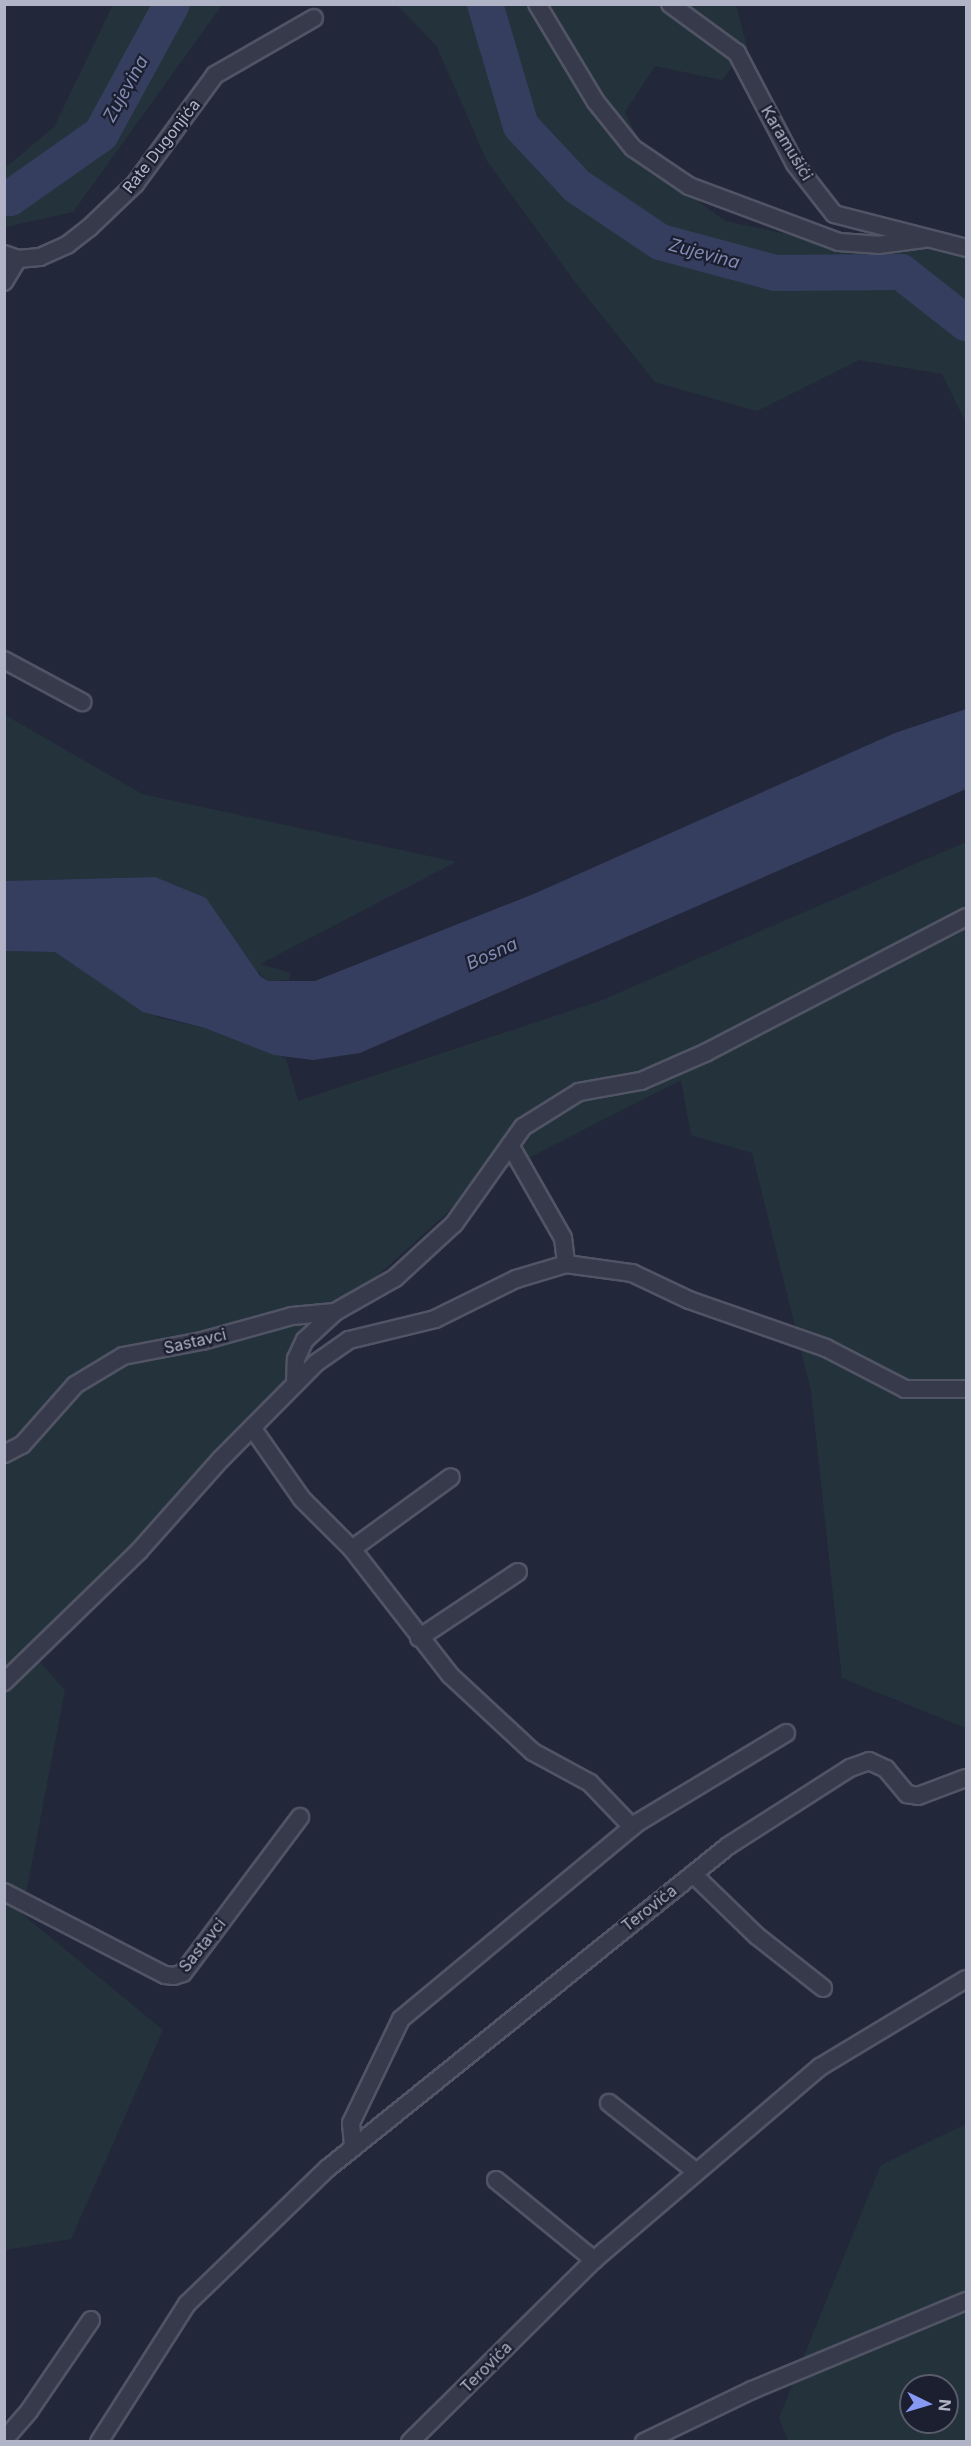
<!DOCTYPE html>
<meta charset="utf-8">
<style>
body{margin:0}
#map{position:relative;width:971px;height:2446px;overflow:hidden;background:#23273a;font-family:Inter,sans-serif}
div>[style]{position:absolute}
.green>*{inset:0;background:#24333b}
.water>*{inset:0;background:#363e60}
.river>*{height:36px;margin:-18px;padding:0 18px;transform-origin:18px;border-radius:18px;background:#363e60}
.roads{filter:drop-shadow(2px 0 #515465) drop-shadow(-2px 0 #515465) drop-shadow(0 2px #515465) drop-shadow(0 -2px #515465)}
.street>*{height:16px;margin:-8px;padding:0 8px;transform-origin:8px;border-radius:8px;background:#363a4a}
span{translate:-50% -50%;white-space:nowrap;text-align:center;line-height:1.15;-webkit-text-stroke:4.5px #1b1f2f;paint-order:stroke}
.street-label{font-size:16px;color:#b1b4c6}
.water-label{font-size:18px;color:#818bb2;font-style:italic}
.frame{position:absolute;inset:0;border:6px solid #b1b4c6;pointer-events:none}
.north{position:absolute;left:899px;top:2374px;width:60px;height:60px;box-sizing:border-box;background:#1b1f2f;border:2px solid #575b6b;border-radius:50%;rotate:95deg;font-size:16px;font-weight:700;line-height:24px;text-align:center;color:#b1b4c6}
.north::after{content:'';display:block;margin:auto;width:21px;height:27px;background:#8899f4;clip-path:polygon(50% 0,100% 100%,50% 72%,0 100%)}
</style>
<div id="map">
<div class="green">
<i style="clip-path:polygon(113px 5px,222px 5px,73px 212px,5px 227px,5px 168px,54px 127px)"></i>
<i style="clip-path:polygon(397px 5px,736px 5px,747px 47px,722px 80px,655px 66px,625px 112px,652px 167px,725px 221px,834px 244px,915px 229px,966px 244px,966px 423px,942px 374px,859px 360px,757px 411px,655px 382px,575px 282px,487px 161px,436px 45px)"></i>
<i style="clip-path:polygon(5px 715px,142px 794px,456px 862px,260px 964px,291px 973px,289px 980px,268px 981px,155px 877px,5px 881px)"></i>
<i style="clip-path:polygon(966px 842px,966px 1728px,842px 1678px,811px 1390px,752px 1153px,691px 1135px,681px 1080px,481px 1182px,375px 1278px,38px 1660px,65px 1690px,22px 1914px,163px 2030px,71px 2239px,5px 2250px,5px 951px,55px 952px,159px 1018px,205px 1028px,286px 1058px,298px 1101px,600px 1001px)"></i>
<i style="clip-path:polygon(evenodd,966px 2124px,966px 2441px,788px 2441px,779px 2418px,881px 2165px,966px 2124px,911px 2386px,947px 2386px,947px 2422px,911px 2422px,911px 2386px)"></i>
</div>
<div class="water">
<i style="clip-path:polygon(966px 709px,966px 789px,360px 1053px,313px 1060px,274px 1055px,205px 1028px,143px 1012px,55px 952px,5px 951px,5px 881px,155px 877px,206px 898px,260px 976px,268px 981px,315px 981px,536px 893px,895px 733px)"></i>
</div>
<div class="river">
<i style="left:485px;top:4px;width:127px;rotate:73.6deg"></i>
<i style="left:521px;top:126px;width:82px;rotate:47deg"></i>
<i style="left:577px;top:186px;width:100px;rotate:34deg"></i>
<i style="left:660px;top:242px;width:120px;rotate:15deg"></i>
<i style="left:776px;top:273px;width:125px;rotate:-0.5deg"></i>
<i style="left:901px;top:272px;width:83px;rotate:38.1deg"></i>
<i style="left:4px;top:197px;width:6px;rotate:9deg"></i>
<i style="left:10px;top:198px;width:111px;rotate:-35.1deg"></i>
<i style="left:101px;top:134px;width:148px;rotate:-61.4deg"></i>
</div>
<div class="roads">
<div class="street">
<i style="left:537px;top:4px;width:114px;rotate:59deg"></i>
<i style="left:596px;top:102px;width:59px;rotate:51.2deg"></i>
<i style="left:633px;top:148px;width:68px;rotate:34.2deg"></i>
<i style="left:689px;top:186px;width:160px;rotate:20.5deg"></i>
<i style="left:839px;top:242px;width:39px;rotate:4deg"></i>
<i style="left:878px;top:245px;width:46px;rotate:-7.4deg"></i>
<i style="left:670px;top:4px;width:83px;rotate:36.2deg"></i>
<i style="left:737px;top:53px;width:125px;rotate:62.4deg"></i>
<i style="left:795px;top:164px;width:63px;rotate:52deg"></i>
<i style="left:834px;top:214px;width:136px;rotate:14.4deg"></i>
<i style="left:4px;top:254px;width:15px;rotate:20deg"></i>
<i style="left:18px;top:259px;width:22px;rotate:-5deg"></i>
<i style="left:40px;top:257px;width:30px;rotate:-24deg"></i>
<i style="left:67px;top:245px;width:28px;rotate:-38deg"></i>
<i style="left:89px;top:228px;width:64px;rotate:-43.7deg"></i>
<i style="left:135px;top:184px;width:135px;rotate:-53.7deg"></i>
<i style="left:215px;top:75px;width:114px;rotate:-29.9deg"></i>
<i style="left:4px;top:282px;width:27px;rotate:-59deg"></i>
<i style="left:4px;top:660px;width:89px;rotate:28.3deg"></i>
<i style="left:510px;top:1145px;width:107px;rotate:60.3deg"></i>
<i style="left:563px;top:1238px;width:26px;rotate:83deg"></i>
<i style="left:295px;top:1384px;width:25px;rotate:-88deg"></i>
<i style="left:296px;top:1359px;width:21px;rotate:-65deg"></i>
<i style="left:305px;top:1340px;width:41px;rotate:-43deg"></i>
<i style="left:335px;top:1312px;width:69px;rotate:-29.5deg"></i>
<i style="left:395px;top:1278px;width:80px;rotate:-42.5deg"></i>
<i style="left:454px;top:1224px;width:119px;rotate:-54.6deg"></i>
<i style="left:523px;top:1127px;width:66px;rotate:-32deg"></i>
<i style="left:579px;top:1092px;width:63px;rotate:-10.1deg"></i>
<i style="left:641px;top:1081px;width:72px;rotate:-23.7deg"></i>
<i style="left:707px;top:1052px;width:292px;rotate:-27.5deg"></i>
<i style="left:253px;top:1429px;width:85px;rotate:55deg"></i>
<i style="left:302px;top:1499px;width:71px;rotate:45deg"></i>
<i style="left:352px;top:1549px;width:160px;rotate:52.1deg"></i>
<i style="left:450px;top:1675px;width:113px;rotate:42.9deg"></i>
<i style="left:533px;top:1752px;width:65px;rotate:28.5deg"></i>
<i style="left:590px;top:1783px;width:61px;rotate:46.3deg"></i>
<i style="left:4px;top:1454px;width:20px;rotate:-27deg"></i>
<i style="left:22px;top:1445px;width:80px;rotate:-48.5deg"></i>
<i style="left:75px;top:1385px;width:56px;rotate:-31.1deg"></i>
<i style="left:123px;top:1356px;width:80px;rotate:-10.8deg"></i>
<i style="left:202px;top:1341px;width:93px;rotate:-15.5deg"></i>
<i style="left:292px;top:1316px;width:43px;rotate:-5.3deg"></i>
<i style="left:352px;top:1549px;width:122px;rotate:-36deg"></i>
<i style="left:419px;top:1638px;width:119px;rotate:-33.7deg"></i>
<i style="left:4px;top:1682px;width:188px;rotate:-44.1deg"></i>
<i style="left:139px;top:1551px;width:123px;rotate:-48.3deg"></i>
<i style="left:221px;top:1459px;width:135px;rotate:-45.3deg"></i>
<i style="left:316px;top:1363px;width:40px;rotate:-34.9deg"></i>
<i style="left:349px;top:1340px;width:89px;rotate:-13.7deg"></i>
<i style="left:435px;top:1319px;width:90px;rotate:-26.3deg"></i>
<i style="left:516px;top:1279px;width:52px;rotate:-16.7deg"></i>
<i style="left:566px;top:1264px;width:67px;rotate:7.8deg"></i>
<i style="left:632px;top:1273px;width:63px;rotate:25.3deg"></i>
<i style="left:689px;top:1300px;width:145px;rotate:19.3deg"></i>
<i style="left:826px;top:1348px;width:89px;rotate:27.4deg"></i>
<i style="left:905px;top:1389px;width:61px"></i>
<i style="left:693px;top:1874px;width:89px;rotate:44.1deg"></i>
<i style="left:757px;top:1936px;width:84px;rotate:38.2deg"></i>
<i style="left:4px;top:1892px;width:181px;rotate:27.3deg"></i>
<i style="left:165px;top:1975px;width:9px;rotate:6deg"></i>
<i style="left:174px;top:1976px;width:9px;rotate:-18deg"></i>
<i style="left:183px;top:1973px;width:195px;rotate:-53.1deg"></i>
<i style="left:609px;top:2103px;width:110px;rotate:38.3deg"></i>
<i style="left:353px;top:2146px;width:23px;rotate:-95deg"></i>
<i style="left:351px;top:2123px;width:115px;rotate:-64.3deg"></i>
<i style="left:401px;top:2019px;width:307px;rotate:-39.7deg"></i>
<i style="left:637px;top:1823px;width:174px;rotate:-31.1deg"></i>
<i style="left:496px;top:2180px;width:127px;rotate:39.2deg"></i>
<i style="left:4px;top:2440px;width:38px;rotate:-49deg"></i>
<i style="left:29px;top:2411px;width:110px;rotate:-55.7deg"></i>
<i style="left:99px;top:2442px;width:164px;rotate:-57.5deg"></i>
<i style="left:187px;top:2304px;width:196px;rotate:-44deg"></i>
<i style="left:328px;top:2168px;width:514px;rotate:-38.83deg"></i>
<i style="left:728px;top:1846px;width:145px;rotate:-32.6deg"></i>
<i style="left:850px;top:1768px;width:20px;rotate:-20deg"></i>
<i style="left:869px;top:1761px;width:19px;rotate:25deg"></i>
<i style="left:886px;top:1769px;width:33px;rotate:50deg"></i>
<i style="left:907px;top:1794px;width:11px;rotate:10deg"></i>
<i style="left:918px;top:1796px;width:51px;rotate:-20.6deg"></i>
<i style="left:410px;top:2442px;width:259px;rotate:-44.7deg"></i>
<i style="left:594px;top:2260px;width:297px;rotate:-40.5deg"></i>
<i style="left:820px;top:2067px;width:170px;rotate:-31.1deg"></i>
<i style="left:644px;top:2442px;width:120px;rotate:-25.7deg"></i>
<i style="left:752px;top:2390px;width:232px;rotate:-22.6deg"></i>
</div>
</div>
<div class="street-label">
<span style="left:787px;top:143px;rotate:59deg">Karamušići</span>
<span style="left:161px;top:146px;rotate:-52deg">Rate Dugonjića</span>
<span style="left:195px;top:1341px;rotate:-13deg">Sastavci</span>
<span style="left:649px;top:1908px;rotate:-38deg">Terovića</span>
<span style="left:202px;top:1945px;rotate:-51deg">Sastavci</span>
<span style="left:486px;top:2367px;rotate:-45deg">Terovića</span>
</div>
<div class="water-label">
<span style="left:126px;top:89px;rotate:-61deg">Zujevina</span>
<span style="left:704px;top:254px;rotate:15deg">Zujevina</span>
<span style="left:492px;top:954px;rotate:-24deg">Bosna</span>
</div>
<div class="frame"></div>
<div class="north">N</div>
</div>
